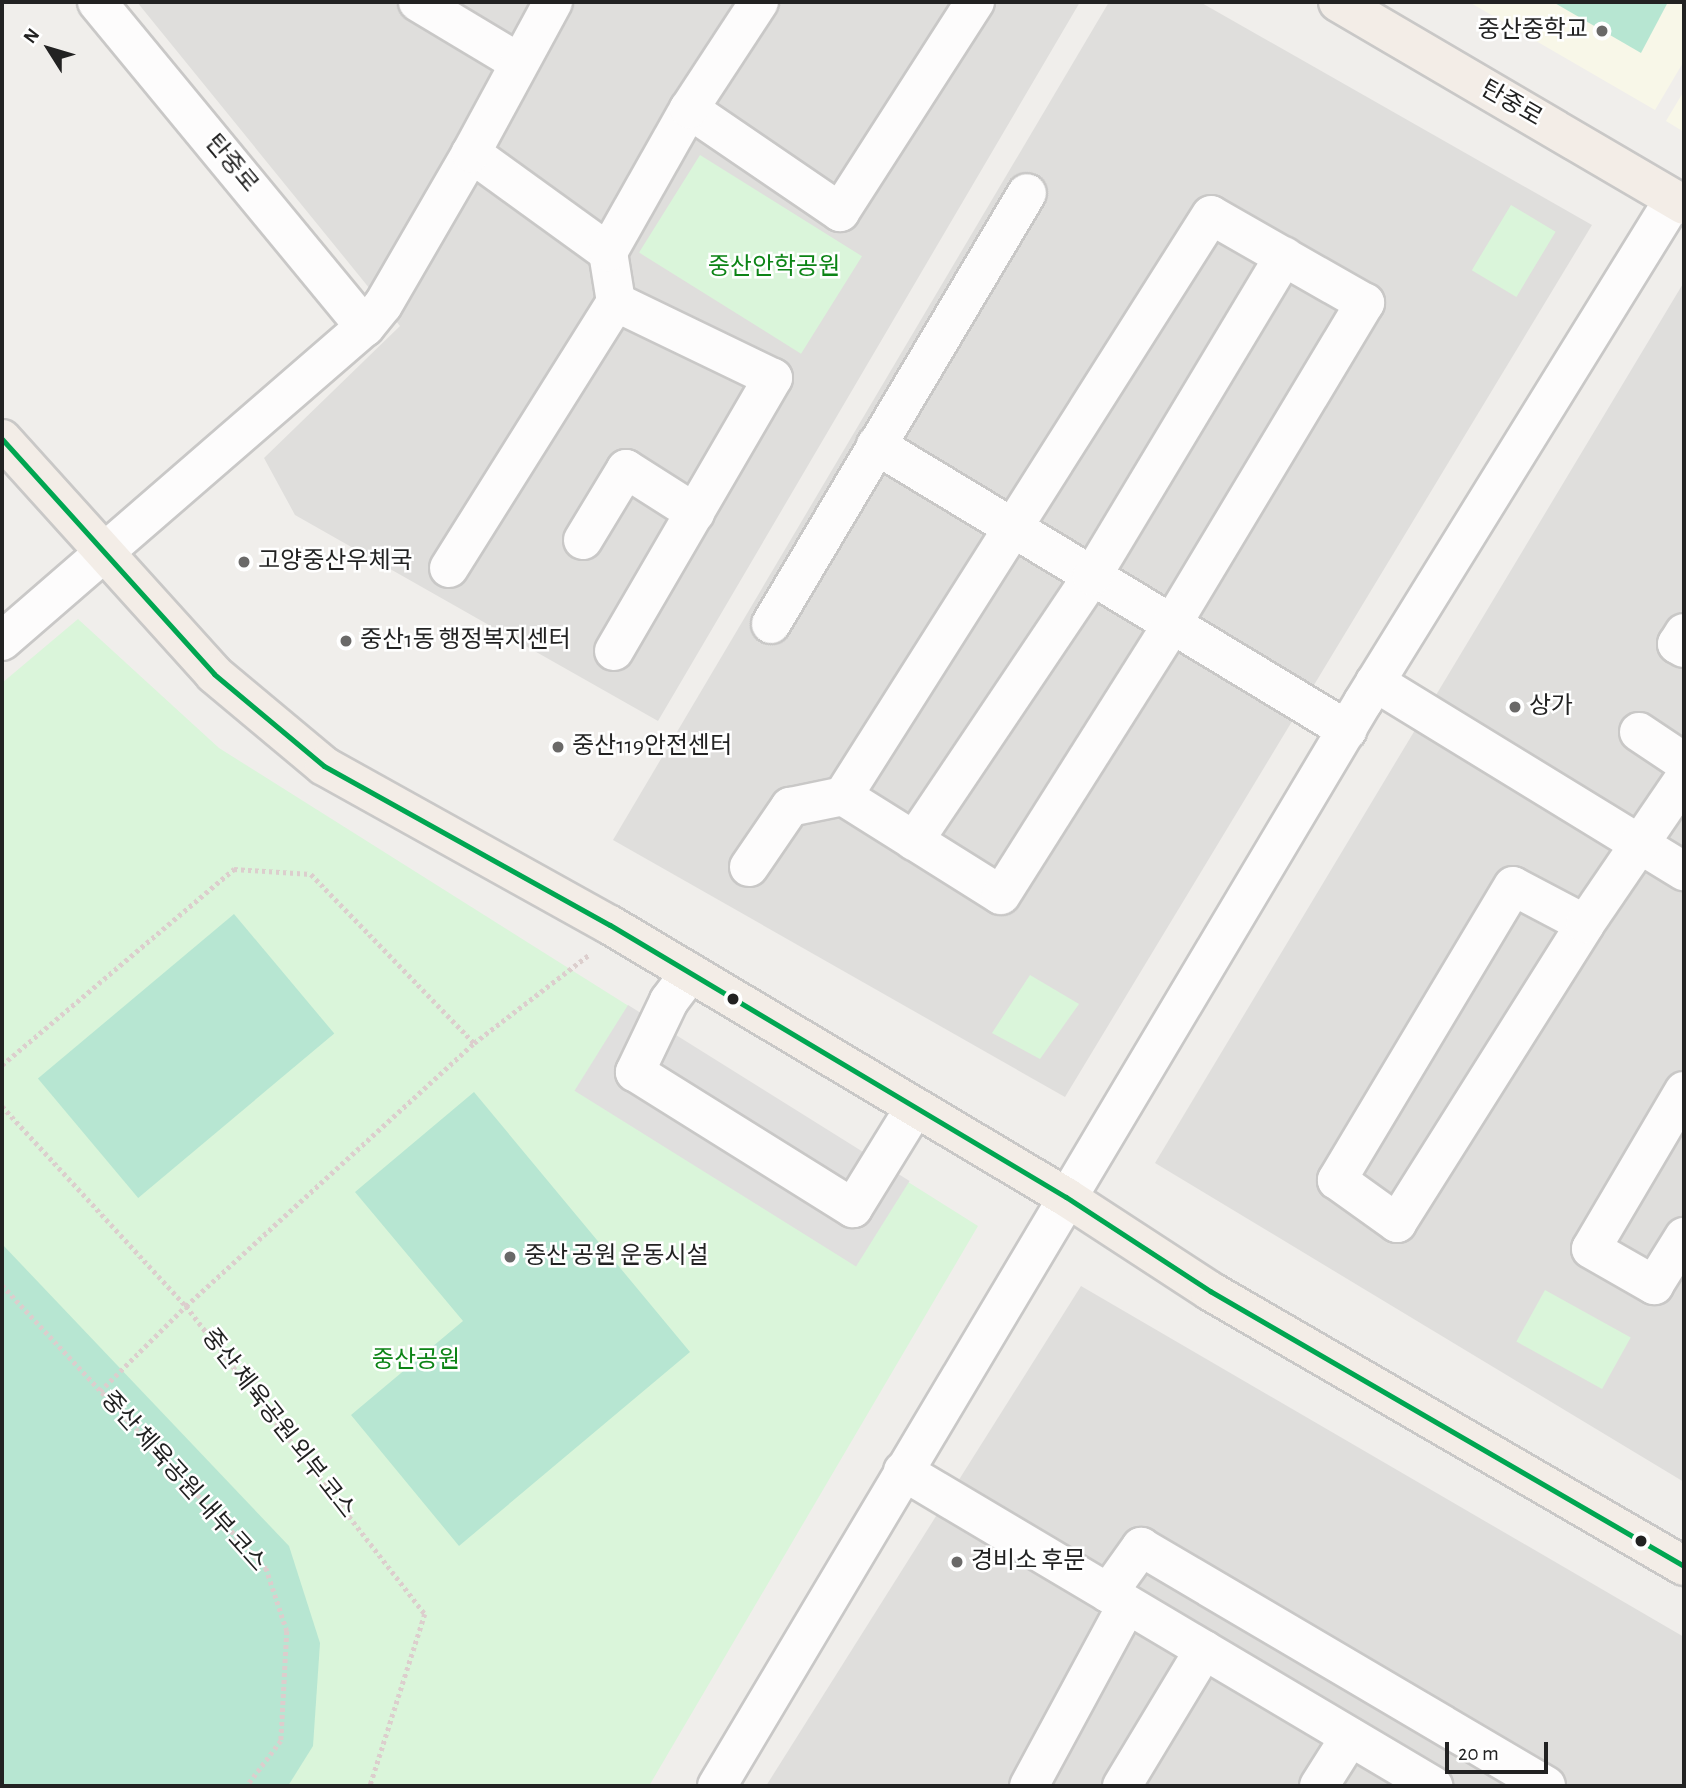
<!DOCTYPE html>
<meta charset="utf-8">
<style>
body{margin:0}
#map{position:relative;width:1686px;height:1788px;overflow:hidden;background:#f0eeeb;font-family:"Alegreya Sans","Noto Sans KR",sans-serif}
div>[style]{position:absolute}
.residential>*{inset:0;background:#dfdedc}
.education>*{inset:0;background:#f8f7e8}
.park>*{inset:0;background:#daf5da;transform-origin:0 0}
.pitch>*{inset:0;background:#b7e6d2;transform-origin:0 0}
.parking>*{inset:0;background:#e0dfde;transform-origin:0 0}
.path>*{height:4.5px;margin-top:-2.25px;transform-origin:0;background:repeating-linear-gradient(90deg,#dccecd 0 3.5px,transparent 0 7px)}
.roads{filter:drop-shadow(2px 0 #c9c8c7) drop-shadow(-2px 0 #c9c8c7) drop-shadow(0 2px #c9c8c7) drop-shadow(0 -2px #c9c8c7)}
.minor>*{height:38px;margin:-19px;padding:0 19px;transform-origin:19px;border-radius:19px;background:#fdfcfc}
.major>*{height:38px;margin:-19px;padding:0 19px;transform-origin:19px;border-radius:19px;background:#f3ede7}
.bus-1>*{height:5px;margin:-2.5px;padding:0 2.5px;transform-origin:2.5px;border-radius:2.5px;background:#00a651}
.dots>*{width:19px;height:19px;translate:-50% -50%;box-sizing:border-box;border:4px solid #fff;border-radius:50%}
span{translate:-50% -50%;white-space:nowrap;text-align:center;line-height:1.15;-webkit-text-stroke:5px #fff;paint-order:stroke}
.poi-label{font-size:24px;color:#222}
.right{translate:-100% -50%;text-align:right}
.left{translate:0 -50%;text-align:left}
.street-label{font-size:24px;color:#222}
.park-label{font-size:24px;color:#0c8416}
.frame{position:absolute;inset:0;border:4px solid #222;pointer-events:none}
.north{position:absolute;left:14px;top:14px;width:70px;height:70px;-webkit-text-stroke:5px #fff;paint-order:stroke;rotate:307deg;font-size:19px;font-weight:700;line-height:28px;text-align:center;color:#222}
.north::after{content:'';display:block;margin:auto;width:24px;height:32px;background:#222;clip-path:polygon(50% 0,100% 100%,50% 72%,0 100%)}
.scale{position:absolute;left:1445px;top:1742px;width:103px;height:32px;box-sizing:border-box;border:4px solid #222;border-top:0;padding-left:9px;font-size:21px;line-height:24px;white-space:nowrap;color:#222;-webkit-text-stroke:5px #fff;paint-order:stroke}
</style>
<div id="map">
<div class="residential">
<i style="clip-path:polygon(137px 2px,1080px 2px,658px 721px,295px 515px,264px 458px,400px 326px)"></i>
<i style="clip-path:polygon(1109px 2px,1200px 2px,1592px 225px,1065px 1097px,613px 840px)"></i>
<i style="clip-path:polygon(1684px 282px,1684px 1482px,1155px 1163px)"></i>
<i style="clip-path:polygon(1081px 1286px,1684px 1637px,1684px 1786px,766px 1786px)"></i>
</div>
<div class="education">
<i style="clip-path:polygon(1469px 2px,1684px 2px,1684px 61px,1655px 110px)"></i>
<i style="clip-path:polygon(1684px 91px,1684px 132px,1666px 121px)"></i>
</div>
<div class="park">
<i style="left:700px;top:155px;width:191px;height:115px;rotate:32deg"></i>
<i style="left:1511px;top:205px;width:52px;height:76px;rotate:31deg"></i>
<i style="clip-path:polygon(78px 619px,219px 748px,978px 1226px,649px 1786px,2px 1786px,2px 683px)"></i>
<i style="clip-path:polygon(1030px 975px,1079px 1004px,1040px 1059px,992px 1033px)"></i>
<i style="left:1545px;top:1290px;width:98px;height:59px;rotate:29deg"></i>
</div>
<div class="pitch">
<i style="clip-path:polygon(1553px 2px,1668px 2px,1641px 53px)"></i>
<i style="left:234px;top:914px;width:156px;height:256px;rotate:50deg"></i>
<i style="clip-path:polygon(474px 1092px,690px 1352px,459px 1546px,351px 1415px,463px 1321px,355px 1192px)"></i>
<i style="clip-path:polygon(2px 1244px,289px 1546px,320px 1643px,313px 1746px,288px 1786px,2px 1786px)"></i>
</div>
<div class="parking">
<i style="left:628px;top:1005px;width:332px;height:101px;rotate:32deg"></i>
</div>
<div class="path">
<i style="left:2px;top:1065px;width:304px;rotate:-40.2deg"></i>
<i style="left:234px;top:869px;width:77px;rotate:3.7deg"></i>
<i style="left:311px;top:874px;width:235px;rotate:46deg"></i>
<i style="left:2px;top:1106px;width:272px;rotate:47.4deg"></i>
<i style="left:186px;top:1306px;width:390px;rotate:52.2deg"></i>
<i style="left:425px;top:1614px;width:181px;rotate:107.7deg"></i>
<i style="left:2px;top:1285px;width:387px;rotate:47deg"></i>
<i style="left:266px;top:1568px;width:66px;rotate:71.6deg"></i>
<i style="left:287px;top:1631px;width:110px;rotate:93.1deg"></i>
<i style="left:281px;top:1741px;width:56px;rotate:127.1deg"></i>
<i style="left:100px;top:1391px;width:121px;rotate:-44.7deg"></i>
<i style="left:186px;top:1306px;width:390px;rotate:-42.4deg"></i>
<i style="left:474px;top:1043px;width:146px;rotate:-37.5deg"></i>
</div>
<div class="roads">
<div class="minor">
<i style="left:97px;top:2px;width:421px;rotate:50.5deg"></i>
<i style="left:418px;top:2px;width:117px;rotate:31deg"></i>
<i style="left:689px;top:109px;width:183px;rotate:34.3deg"></i>
<i style="left:840px;top:212px;width:250px;rotate:-57.3deg"></i>
<i style="left:471px;top:153px;width:169px;rotate:35.9deg"></i>
<i style="left:876px;top:445px;width:551px;rotate:31.18deg"></i>
<i style="left:583px;top:540px;width:83px;rotate:-58.8deg"></i>
<i style="left:626px;top:469px;width:82px;rotate:32.5deg"></i>
<i style="left:449px;top:568px;width:314px;rotate:-57.9deg"></i>
<i style="left:616px;top:302px;width:51px;rotate:-99.1deg"></i>
<i style="left:608px;top:252px;width:164px;rotate:-60.5deg"></i>
<i style="left:689px;top:109px;width:128px;rotate:-56.8deg"></i>
<i style="left:771px;top:624px;width:501px;rotate:-59.29deg"></i>
<i style="left:1684px;top:633px;width:13px;rotate:122deg"></i>
<i style="left:1677px;top:644px;width:8px;rotate:30deg"></i>
<i style="left:2px;top:641px;width:480px;rotate:-40.9deg"></i>
<i style="left:365px;top:327px;width:28px;rotate:-51deg"></i>
<i style="left:383px;top:305px;width:176px;rotate:-59.9deg"></i>
<i style="left:471px;top:153px;width:172px;rotate:-61.5deg"></i>
<i style="left:614px;top:651px;width:316px;rotate:-59.8deg"></i>
<i style="left:773px;top:378px;width:174px;rotate:-154.2deg"></i>
<i style="left:1375px;top:682px;width:362px;rotate:31.5deg"></i>
<i style="left:1639px;top:732px;width:54px;rotate:33.7deg"></i>
<i style="left:914px;top:841px;width:319px;rotate:-56.1deg"></i>
<i style="left:1092px;top:576px;width:373px;rotate:-59deg"></i>
<i style="left:749px;top:867px;width:73px;rotate:-55.7deg"></i>
<i style="left:790px;top:807px;width:54px;rotate:-11.7deg"></i>
<i style="left:843px;top:796px;width:186px;rotate:32.1deg"></i>
<i style="left:1001px;top:895px;width:320px;rotate:-57.7deg"></i>
<i style="left:1172px;top:624px;width:375px;rotate:-59deg"></i>
<i style="left:1365px;top:303px;width:177px;rotate:-150.3deg"></i>
<i style="left:1211px;top:215px;width:688px;rotate:122.35deg"></i>
<i style="left:1585px;top:924px;width:81px;rotate:-152.2deg"></i>
<i style="left:1513px;top:886px;width:343px;rotate:120.9deg"></i>
<i style="left:1337px;top:1180px;width:74px;rotate:35.6deg"></i>
<i style="left:1397px;top:1223px;width:353px;rotate:-57.8deg"></i>
<i style="left:1585px;top:924px;width:176px;rotate:-55.7deg"></i>
<i style="left:690px;top:973px;width:35px;rotate:127deg"></i>
<i style="left:669px;top:1001px;width:79px;rotate:115.6deg"></i>
<i style="left:635px;top:1072px;width:257px;rotate:32deg"></i>
<i style="left:853px;top:1208px;width:116px;rotate:-58.4deg"></i>
<i style="left:1684px;top:1091px;width:183px;rotate:120.5deg"></i>
<i style="left:1591px;top:1249px;width:73px;rotate:29.7deg"></i>
<i style="left:1654px;top:1285px;width:57px;rotate:-58deg"></i>
<i style="left:903px;top:1471px;width:617px;rotate:30.72deg"></i>
<i style="left:1108px;top:1593px;width:57px;rotate:-54.3deg"></i>
<i style="left:1141px;top:1547px;width:470px;rotate:30.5deg"></i>
<i style="left:717px;top:1786px;width:1262px;rotate:-59.21deg"></i>
<i style="left:1363px;top:702px;width:591px;rotate:-58.27deg"></i>
<i style="left:1029px;top:1786px;width:206px;rotate:-61.6deg"></i>
<i style="left:1122px;top:1786px;width:159px;rotate:-58.9deg"></i>
<i style="left:1319px;top:1786px;width:58px;rotate:-57.7deg"></i>
</div>
<div class="major">
<i style="left:1338px;top:2px;width:401px;rotate:30.4deg"></i>
<i style="left:2px;top:439px;width:316px;rotate:47.9deg"></i>
<i style="left:214px;top:674px;width:143px;rotate:39.9deg"></i>
<i style="left:324px;top:766px;width:327px;rotate:29.1deg"></i>
<i style="left:610px;top:925px;width:531px;rotate:30.82deg"></i>
<i style="left:1066px;top:1197px;width:172px;rotate:33.1deg"></i>
<i style="left:1210px;top:1291px;width:548px;rotate:30.12deg"></i>
</div>
</div>
<div class="bus-1">
<i style="left:2px;top:439px;width:316px;rotate:47.9deg"></i>
<i style="left:214px;top:674px;width:143px;rotate:39.9deg"></i>
<i style="left:324px;top:766px;width:327px;rotate:29.1deg"></i>
<i style="left:610px;top:925px;width:531px;rotate:30.82deg"></i>
<i style="left:1066px;top:1197px;width:172px;rotate:33.1deg"></i>
<i style="left:1210px;top:1291px;width:548px;rotate:30.12deg"></i>
</div>
<div class="dots">
<i style="left:1602px;top:31px;background:#6a6968"></i>
<i style="left:244px;top:562px;background:#6a6968"></i>
<i style="left:346px;top:641px;background:#6a6968"></i>
<i style="left:1515px;top:707px;background:#6a6968"></i>
<i style="left:558px;top:747px;background:#6a6968"></i>
<i style="left:733px;top:999px;background:#222"></i>
<i style="left:510px;top:1257px;background:#6a6968"></i>
<i style="left:1641px;top:1541px;background:#222"></i>
<i style="left:957px;top:1562px;background:#6a6968"></i>
</div>
<div class="poi-label">
<span class="right" style="left:1588px;top:31px">중산중학교</span>
<span class="left" style="left:258px;top:562px">고양중산우체국</span>
<span class="left" style="left:360px;top:641px">중산1동 행정복지센터</span>
<span class="left" style="left:1529px;top:707px">상가</span>
<span class="left" style="left:572px;top:747px">중산119안전센터</span>
<span class="left" style="left:524px;top:1257px">중산 공원 운동시설</span>
<span class="left" style="left:971px;top:1562px">경비소 후문</span>
</div>
<div class="street-label">
<span style="left:1511px;top:104px;rotate:30deg">탄중로</span>
<span style="left:231px;top:164px;rotate:50deg">탄중로</span>
<span style="left:278px;top:1424px;rotate:52deg">중산 체육공원 외부 코스</span>
<span style="left:183px;top:1482px;rotate:48deg">중산 체육공원 내부 코스</span>
</div>
<div class="park-label">
<span style="left:774px;top:268px">중산안학공원</span>
<span style="left:416px;top:1361px">중산공원</span>
</div>
<div class="frame"></div>
<div class="north">N</div>
<div class="scale">20 m</div>
</div>
